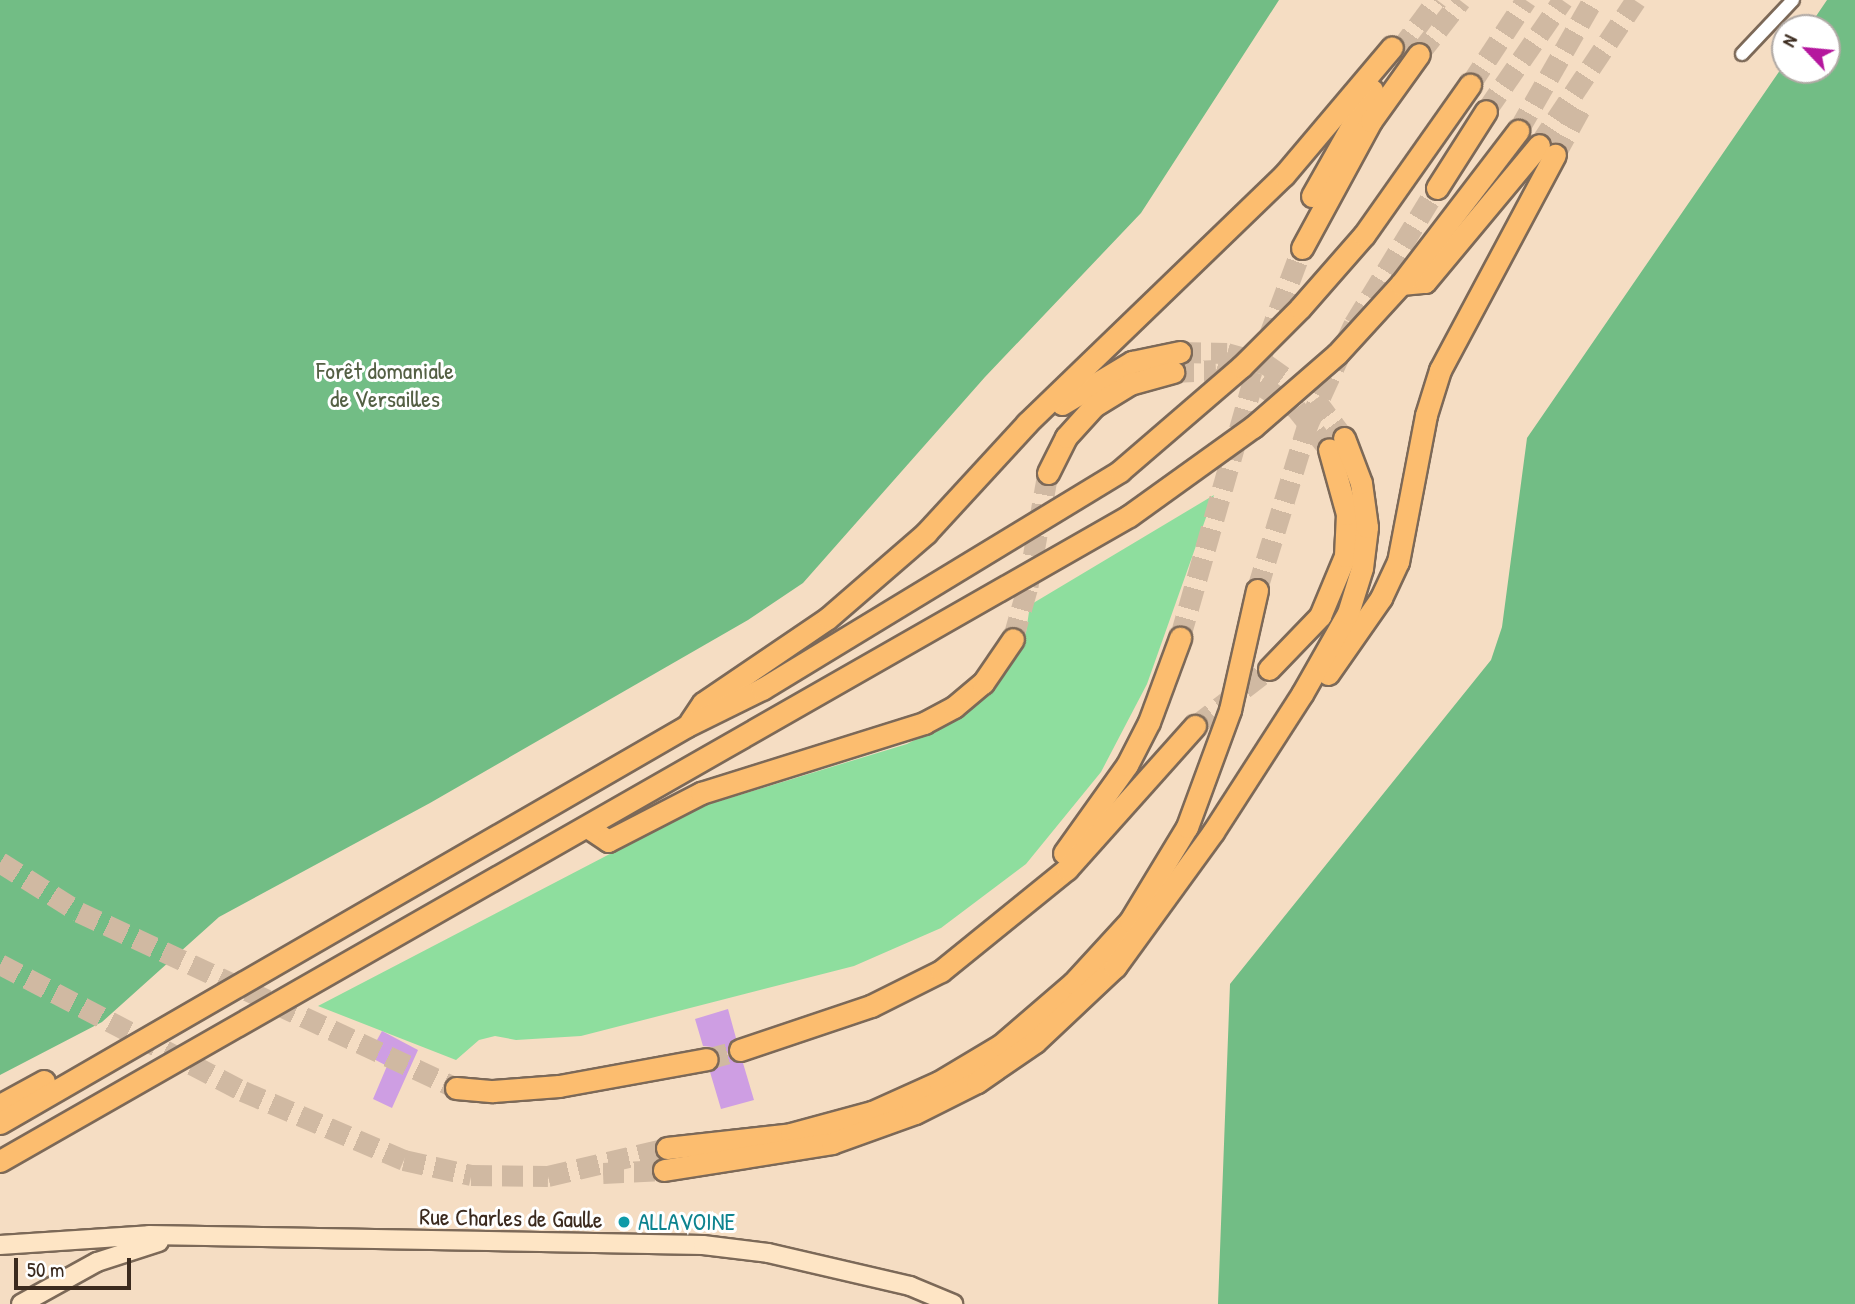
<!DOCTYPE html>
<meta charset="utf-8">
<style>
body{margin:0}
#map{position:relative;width:1855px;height:1304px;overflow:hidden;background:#f5ddc3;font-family:"Patrick Hand",sans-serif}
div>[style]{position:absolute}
.green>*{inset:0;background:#8ede9e}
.forest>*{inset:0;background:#72bd85}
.building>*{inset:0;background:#ce9ee3}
.highway-tunnel>*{height:21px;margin-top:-10.5px;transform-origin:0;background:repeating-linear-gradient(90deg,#d0b9a2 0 21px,transparent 0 31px)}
.roads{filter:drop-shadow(2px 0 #7c6958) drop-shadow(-2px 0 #7c6958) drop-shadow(0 2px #7c6958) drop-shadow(0 -2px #7c6958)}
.street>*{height:12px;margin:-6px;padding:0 6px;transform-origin:6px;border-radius:6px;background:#fff}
.secondary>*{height:18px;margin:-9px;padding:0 9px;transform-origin:9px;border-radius:9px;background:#fee5c5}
.highway>*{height:21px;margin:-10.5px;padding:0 10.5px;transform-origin:10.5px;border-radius:10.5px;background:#fcbd6f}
.dots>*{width:19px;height:19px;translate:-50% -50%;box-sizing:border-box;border:4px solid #fff;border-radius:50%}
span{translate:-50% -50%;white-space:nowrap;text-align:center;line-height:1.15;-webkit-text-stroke:6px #fff;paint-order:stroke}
.park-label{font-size:24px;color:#546044}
.street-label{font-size:24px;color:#3b2a1e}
.culture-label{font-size:24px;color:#0d838f}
.left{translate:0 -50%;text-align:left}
.north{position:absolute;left:1771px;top:14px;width:70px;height:70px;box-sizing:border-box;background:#fff;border:2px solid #b1aaa5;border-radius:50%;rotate:296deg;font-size:19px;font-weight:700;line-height:28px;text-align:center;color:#3b2a1e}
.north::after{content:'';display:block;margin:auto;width:24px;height:32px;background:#b5179e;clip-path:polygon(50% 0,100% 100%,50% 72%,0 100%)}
.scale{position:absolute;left:14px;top:1258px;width:117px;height:32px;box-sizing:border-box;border:4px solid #3b2a1e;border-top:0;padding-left:9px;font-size:21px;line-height:24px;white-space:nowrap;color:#3b2a1e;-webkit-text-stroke:5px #fff;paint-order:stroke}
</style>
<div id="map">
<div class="green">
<i style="clip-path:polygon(1214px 495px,1147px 684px,1101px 772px,1026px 864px,941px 928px,854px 966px,581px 1036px,516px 1040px,495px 1036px,479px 1040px,456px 1060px,318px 1006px,700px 807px,907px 744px,942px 726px,977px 705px,998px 683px,1026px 632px,1030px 605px)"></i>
</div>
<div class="forest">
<i style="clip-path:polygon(0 0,1279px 0,1141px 213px,985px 377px,803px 583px,748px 620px,430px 803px,219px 917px,102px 1022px,0 1075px)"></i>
<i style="clip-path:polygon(1827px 0,1855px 0,1855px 1304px,1218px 1304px,1230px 984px,1491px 660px,1502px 627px,1527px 438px,1785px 63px,1785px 70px,1827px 70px,1827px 28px,1808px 28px)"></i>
</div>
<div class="building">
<i style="clip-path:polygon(728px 1009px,736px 1038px,727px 1054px,732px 1060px,743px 1063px,754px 1100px,721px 1109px,710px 1072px,719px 1064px,720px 1056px,712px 1047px,703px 1046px,695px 1019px)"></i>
<i style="clip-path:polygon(382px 1031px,418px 1050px,392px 1108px,373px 1099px,387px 1066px,368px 1056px)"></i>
</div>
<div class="highway-tunnel">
<i style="left:1399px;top:51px;width:64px;rotate:-53.3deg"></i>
<i style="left:1419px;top:54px;width:68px;rotate:-52.1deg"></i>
<i style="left:1470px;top:85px;width:102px;rotate:-56.6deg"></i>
<i style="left:1486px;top:111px;width:135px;rotate:-55.3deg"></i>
<i style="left:1518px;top:131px;width:151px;rotate:-60.2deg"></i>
<i style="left:1539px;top:145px;width:174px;rotate:-56.2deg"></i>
<i style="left:1555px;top:155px;width:60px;rotate:-61.3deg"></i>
<i style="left:1180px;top:352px;width:47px;rotate:1.2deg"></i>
<i style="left:1227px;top:353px;width:41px;rotate:15.8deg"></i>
<i style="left:1266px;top:364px;width:60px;rotate:35.5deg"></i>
<i style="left:1315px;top:399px;width:49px;rotate:53.4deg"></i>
<i style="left:1173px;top:372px;width:43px;rotate:-2.7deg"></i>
<i style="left:1216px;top:370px;width:45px;rotate:18deg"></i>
<i style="left:1259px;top:384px;width:44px;rotate:33deg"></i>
<i style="left:1296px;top:408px;width:53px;rotate:51.2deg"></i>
<i style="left:1257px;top:590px;width:174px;rotate:-72.9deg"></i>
<i style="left:1308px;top:424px;width:110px;rotate:-65.3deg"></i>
<i style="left:1354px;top:324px;width:159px;rotate:-58.6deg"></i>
<i style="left:1180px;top:638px;width:281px;rotate:-74.1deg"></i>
<i style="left:1257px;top:368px;width:128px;rotate:-69.4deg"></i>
<i style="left:1013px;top:639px;width:55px;rotate:-74.2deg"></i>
<i style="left:1028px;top:586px;width:115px;rotate:-80deg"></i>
<i style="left:1195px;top:726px;width:93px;rotate:-37.6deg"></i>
<i style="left:0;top:862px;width:93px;rotate:32.3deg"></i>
<i style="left:79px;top:912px;width:416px;rotate:25deg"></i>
<i style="left:0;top:964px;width:274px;rotate:27.6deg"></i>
<i style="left:243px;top:1091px;width:175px;rotate:23.2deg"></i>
<i style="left:404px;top:1160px;width:69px;rotate:12.6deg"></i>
<i style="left:471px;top:1175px;width:77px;rotate:0.7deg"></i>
<i style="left:548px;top:1176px;width:122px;rotate:-13.2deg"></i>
<i style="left:707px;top:1059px;width:34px;rotate:-15deg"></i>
<i style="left:603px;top:1173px;width:61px;rotate:-2.8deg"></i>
</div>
<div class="roads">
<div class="street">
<i style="left:1742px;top:54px;width:74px;rotate:-46.6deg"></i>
</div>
<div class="secondary">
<i style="left:0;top:1245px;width:149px;rotate:-3.8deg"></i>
<i style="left:149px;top:1235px;width:554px;rotate:1.03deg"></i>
<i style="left:703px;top:1245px;width:65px;rotate:7deg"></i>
<i style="left:768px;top:1253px;width:146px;rotate:13.1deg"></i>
<i style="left:910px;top:1286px;width:47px;rotate:22.7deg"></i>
<i style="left:21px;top:1304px;width:87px;rotate:-28.9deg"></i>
<i style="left:97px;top:1262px;width:65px;rotate:-17.9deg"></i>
</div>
<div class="highway">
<i style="left:1437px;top:188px;width:91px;rotate:-57.5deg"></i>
<i style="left:1312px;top:196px;width:122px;rotate:-60.5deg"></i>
<i style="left:1302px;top:248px;width:145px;rotate:-61.5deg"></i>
<i style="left:1371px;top:121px;width:82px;rotate:-54.4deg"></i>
<i style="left:1401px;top:284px;width:24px;rotate:-5deg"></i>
<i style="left:1425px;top:282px;width:178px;rotate:-50.2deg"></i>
<i style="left:1062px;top:404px;width:82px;rotate:-31deg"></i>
<i style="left:1132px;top:362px;width:49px;rotate:-11.8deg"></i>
<i style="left:1048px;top:473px;width:40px;rotate:-63.4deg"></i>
<i style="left:1066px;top:437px;width:42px;rotate:-47.9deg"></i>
<i style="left:1094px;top:406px;width:42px;rotate:-31.4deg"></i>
<i style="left:1130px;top:384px;width:45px;rotate:-15.6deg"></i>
<i style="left:1269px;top:669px;width:74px;rotate:-46.1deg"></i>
<i style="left:1320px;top:616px;width:65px;rotate:-67.4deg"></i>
<i style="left:1345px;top:556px;width:42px;rotate:-87.3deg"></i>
<i style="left:1347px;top:514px;width:67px;rotate:-105.5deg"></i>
<i style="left:1328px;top:674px;width:93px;rotate:-55.1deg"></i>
<i style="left:1381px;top:598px;width:40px;rotate:-65deg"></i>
<i style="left:1398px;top:562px;width:150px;rotate:-79.2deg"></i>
<i style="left:1426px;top:415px;width:47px;rotate:-72.7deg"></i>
<i style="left:1440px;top:370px;width:244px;rotate:-61.9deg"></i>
<i style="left:690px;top:722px;width:23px;rotate:-56deg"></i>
<i style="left:703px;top:703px;width:151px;rotate:-34.2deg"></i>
<i style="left:828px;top:618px;width:130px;rotate:-40.9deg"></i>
<i style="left:926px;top:533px;width:149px;rotate:-47.4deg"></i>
<i style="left:1027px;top:423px;width:357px;rotate:-44deg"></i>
<i style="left:1284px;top:175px;width:167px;rotate:-49.8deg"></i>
<i style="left:589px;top:828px;width:23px;rotate:34deg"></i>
<i style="left:608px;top:841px;width:105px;rotate:-27.3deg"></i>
<i style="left:701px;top:793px;width:234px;rotate:-17.4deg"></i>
<i style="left:924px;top:723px;width:34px;rotate:-28deg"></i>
<i style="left:954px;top:707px;width:38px;rotate:-40deg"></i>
<i style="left:983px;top:683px;width:53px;rotate:-55.7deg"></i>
<i style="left:1064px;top:853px;width:108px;rotate:-54.4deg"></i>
<i style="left:1127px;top:765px;width:48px;rotate:-62.9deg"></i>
<i style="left:1149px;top:722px;width:90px;rotate:-69.7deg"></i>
<i style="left:740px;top:1050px;width:138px;rotate:-18.6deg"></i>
<i style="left:871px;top:1006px;width:78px;rotate:-26.6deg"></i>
<i style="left:941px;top:971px;width:162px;rotate:-39deg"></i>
<i style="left:1067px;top:869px;width:192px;rotate:-48.2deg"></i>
<i style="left:456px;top:1088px;width:37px;rotate:5deg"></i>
<i style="left:493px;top:1091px;width:66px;rotate:-4.3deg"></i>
<i style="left:559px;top:1086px;width:150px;rotate:-10.3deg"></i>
<i style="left:0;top:1105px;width:50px;rotate:-28.6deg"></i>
<i style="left:0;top:1123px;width:793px;rotate:-30.02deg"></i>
<i style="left:687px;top:726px;width:84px;rotate:-26.3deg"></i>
<i style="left:762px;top:689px;width:419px;rotate:-31.3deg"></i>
<i style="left:1120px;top:471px;width:160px;rotate:-40.7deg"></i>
<i style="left:1241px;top:367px;width:83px;rotate:-45deg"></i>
<i style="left:1300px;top:308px;width:97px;rotate:-48.8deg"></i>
<i style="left:1364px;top:235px;width:184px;rotate:-54.8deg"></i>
<i style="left:667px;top:1148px;width:125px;rotate:-6.4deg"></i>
<i style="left:791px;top:1134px;width:84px;rotate:-15.2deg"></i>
<i style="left:872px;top:1112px;width:73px;rotate:-24.1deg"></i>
<i style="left:939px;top:1082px;width:72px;rotate:-30.8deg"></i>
<i style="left:1001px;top:1045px;width:95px;rotate:-40.7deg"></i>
<i style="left:1073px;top:983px;width:84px;rotate:-47.4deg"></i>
<i style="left:1130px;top:921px;width:110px;rotate:-58.8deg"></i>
<i style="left:1187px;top:827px;width:125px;rotate:-69.8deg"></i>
<i style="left:1230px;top:710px;width:123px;rotate:-77.3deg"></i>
<i style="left:0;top:1161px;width:1300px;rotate:-29.74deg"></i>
<i style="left:1129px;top:516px;width:153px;rotate:-35.7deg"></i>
<i style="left:1253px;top:427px;width:111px;rotate:-41deg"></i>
<i style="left:1337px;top:354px;width:95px;rotate:-47.6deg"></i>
<i style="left:1401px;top:284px;width:193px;rotate:-52.6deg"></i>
<i style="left:664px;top:1170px;width:170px;rotate:-9.1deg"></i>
<i style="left:832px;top:1143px;width:88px;rotate:-19.9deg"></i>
<i style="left:915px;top:1113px;width:69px;rotate:-26.6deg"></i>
<i style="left:977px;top:1082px;width:70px;rotate:-34.6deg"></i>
<i style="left:1035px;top:1042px;width:110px;rotate:-43.2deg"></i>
<i style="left:1115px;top:967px;width:167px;rotate:-54deg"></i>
<i style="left:1213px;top:832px;width:164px;rotate:-57.2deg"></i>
<i style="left:1302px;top:694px;width:93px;rotate:-60.4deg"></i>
<i style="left:1348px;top:613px;width:47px;rotate:-72.7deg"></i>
<i style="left:1362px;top:568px;width:41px;rotate:-83deg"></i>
<i style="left:1367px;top:527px;width:44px;rotate:-97.8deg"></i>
<i style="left:1361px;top:483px;width:48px;rotate:-110.7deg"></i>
</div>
</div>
<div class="dots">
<i style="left:624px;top:1222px;background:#0f9aa8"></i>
</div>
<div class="park-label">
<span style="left:385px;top:385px">Forêt domaniale<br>de Versailles</span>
</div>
<div class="street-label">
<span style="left:511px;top:1218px;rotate:1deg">Rue Charles de Gaulle</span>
</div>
<div class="culture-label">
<span class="left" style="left:638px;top:1222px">ALLAVOINE</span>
</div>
<div class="north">N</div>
<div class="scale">50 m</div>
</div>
